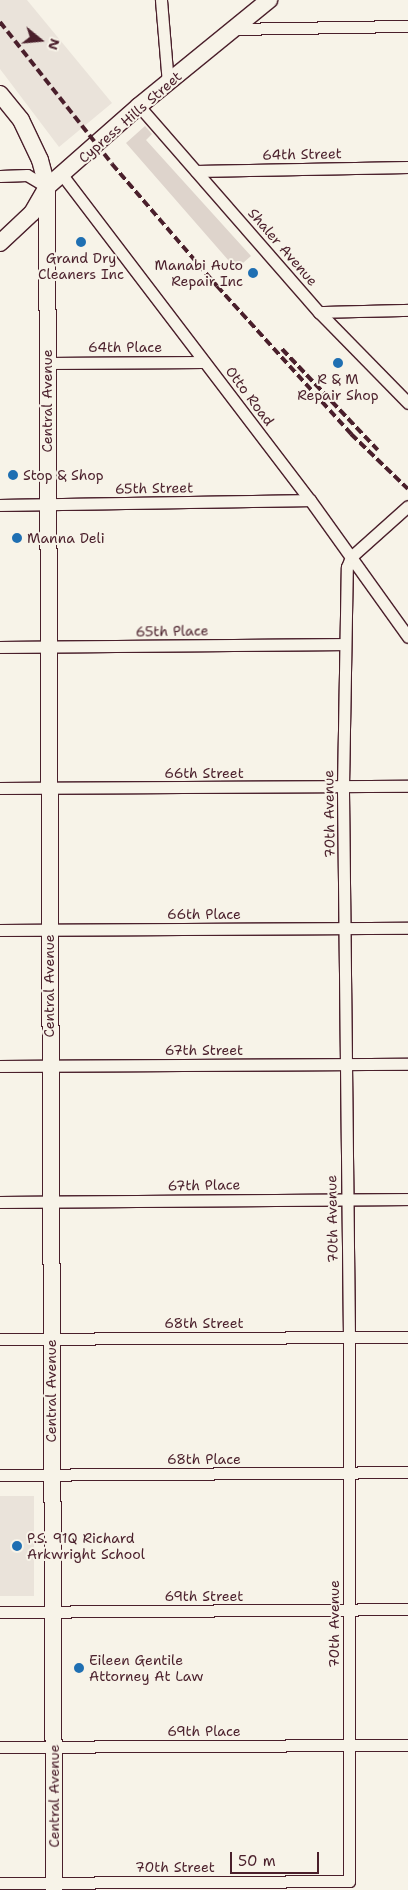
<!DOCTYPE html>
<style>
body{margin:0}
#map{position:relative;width:408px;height:1890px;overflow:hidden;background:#f7f3e8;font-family:"Shantell Sans",sans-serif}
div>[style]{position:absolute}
.built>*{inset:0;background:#eae3da;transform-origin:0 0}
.green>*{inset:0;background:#ded4cc}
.roads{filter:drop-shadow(1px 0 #4a1f2b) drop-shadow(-1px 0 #4a1f2b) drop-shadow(0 1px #4a1f2b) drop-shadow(0 -1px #4a1f2b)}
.street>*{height:11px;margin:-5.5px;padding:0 5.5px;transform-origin:5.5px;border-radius:5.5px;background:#f7f3e8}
.secondary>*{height:16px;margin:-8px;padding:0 8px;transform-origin:8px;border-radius:8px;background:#f7f3e8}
.rail>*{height:4px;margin-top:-2px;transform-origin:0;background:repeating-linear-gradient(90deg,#4a1f2b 0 8px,transparent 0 12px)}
.dots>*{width:14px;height:14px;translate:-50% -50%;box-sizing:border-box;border:2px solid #f7f3e8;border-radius:50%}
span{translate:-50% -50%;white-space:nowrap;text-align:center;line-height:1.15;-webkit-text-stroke:4px #f7f3e8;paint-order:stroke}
.street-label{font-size:14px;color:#4a1f2b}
.poi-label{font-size:14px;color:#4a1f2b}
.right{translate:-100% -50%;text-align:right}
.left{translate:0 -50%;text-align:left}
.north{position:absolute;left:15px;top:15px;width:50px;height:50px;-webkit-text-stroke:4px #f7f3e8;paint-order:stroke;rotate:107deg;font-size:14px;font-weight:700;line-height:20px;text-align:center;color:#4a1f2b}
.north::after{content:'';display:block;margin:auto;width:18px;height:22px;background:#4a1f2b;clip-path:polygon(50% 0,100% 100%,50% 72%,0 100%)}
.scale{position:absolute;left:230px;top:1852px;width:89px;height:22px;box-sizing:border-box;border:2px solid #4a1f2b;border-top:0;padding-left:6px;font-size:15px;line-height:18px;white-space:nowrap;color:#4a1f2b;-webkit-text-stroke:4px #f7f3e8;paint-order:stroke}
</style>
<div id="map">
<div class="built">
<i style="clip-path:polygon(0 0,27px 0,112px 103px,59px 147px,0 69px)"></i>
<i style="left:0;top:1496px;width:34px;height:100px"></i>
</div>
<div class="green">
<i style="clip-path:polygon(145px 126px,152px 134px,146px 140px,251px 256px,236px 269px,126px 143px)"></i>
</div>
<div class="roads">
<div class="street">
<i style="left:161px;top:0;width:83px;rotate:85.2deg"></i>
<i style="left:232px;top:29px;width:176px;rotate:-1deg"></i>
<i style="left:139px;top:106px;width:274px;rotate:48.9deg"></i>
<i style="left:319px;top:312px;width:127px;rotate:45.6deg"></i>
<i style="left:196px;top:171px;width:212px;rotate:-1.1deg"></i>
<i style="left:0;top:176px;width:27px;rotate:-2deg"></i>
<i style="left:27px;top:175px;width:23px;rotate:31deg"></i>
<i style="left:63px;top:176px;width:407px;rotate:52.7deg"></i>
<i style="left:310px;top:500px;width:168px;rotate:54.4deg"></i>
<i style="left:319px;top:312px;width:89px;rotate:-1.3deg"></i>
<i style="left:47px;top:363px;width:157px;rotate:-0.4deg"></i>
<i style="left:0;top:505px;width:310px;rotate:-0.9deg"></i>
<i style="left:0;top:647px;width:345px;rotate:-0.5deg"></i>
<i style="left:0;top:788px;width:408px;rotate:-0.3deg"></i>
<i style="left:0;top:930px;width:408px;rotate:-0.3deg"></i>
<i style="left:0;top:1066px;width:408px;rotate:-0.3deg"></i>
<i style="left:0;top:1202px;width:408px;rotate:-0.4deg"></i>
<i style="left:0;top:1339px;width:408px;rotate:-0.3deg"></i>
<i style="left:0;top:1475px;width:408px;rotate:-0.4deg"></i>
<i style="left:0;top:1612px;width:408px;rotate:-0.4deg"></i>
<i style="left:0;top:1747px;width:408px;rotate:-0.3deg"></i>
<i style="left:0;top:1883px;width:349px;rotate:-0.3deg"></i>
<i style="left:349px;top:1881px;width:544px;rotate:-90deg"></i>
<i style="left:349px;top:1337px;width:550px;rotate:-90.63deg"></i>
<i style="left:343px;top:787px;width:220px;rotate:-89deg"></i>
<i style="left:347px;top:567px;width:11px;rotate:-68deg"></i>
<i style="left:351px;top:557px;width:76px;rotate:-41.8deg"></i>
</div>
<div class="secondary">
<i style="left:0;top:94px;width:33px;rotate:51deg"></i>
<i style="left:21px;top:120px;width:44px;rotate:64.6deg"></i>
<i style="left:40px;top:160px;width:28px;rotate:75deg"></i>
<i style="left:47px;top:187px;width:1703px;rotate:89.76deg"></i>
<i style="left:0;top:243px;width:44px;rotate:-43.2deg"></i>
<i style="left:32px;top:213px;width:30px;rotate:-60deg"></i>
<i style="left:47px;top:187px;width:123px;rotate:-41.4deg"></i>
<i style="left:139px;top:106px;width:168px;rotate:-39.2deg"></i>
</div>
</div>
<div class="rail">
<i style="left:0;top:22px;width:181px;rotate:51.7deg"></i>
<i style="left:112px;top:164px;width:161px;rotate:49.3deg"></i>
<i style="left:217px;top:286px;width:200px;rotate:47.8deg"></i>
<i style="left:351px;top:434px;width:79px;rotate:44deg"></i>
<i style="left:282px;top:349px;width:139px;rotate:46.5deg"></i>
</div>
<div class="dots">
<i style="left:81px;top:242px;background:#1f6fb2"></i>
<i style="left:253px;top:273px;background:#1f6fb2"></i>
<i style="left:338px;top:363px;background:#1f6fb2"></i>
<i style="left:13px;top:475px;background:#1f6fb2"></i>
<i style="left:17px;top:538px;background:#1f6fb2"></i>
<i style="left:17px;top:1546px;background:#1f6fb2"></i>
<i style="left:79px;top:1668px;background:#1f6fb2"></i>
</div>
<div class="street-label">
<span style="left:130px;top:117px;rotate:-41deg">Cypress Hills Street</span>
<span style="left:302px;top:154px;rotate:-1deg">64th Street</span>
<span style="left:283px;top:247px;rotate:49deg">Shaler Avenue</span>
<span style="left:125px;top:347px">64th Place</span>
<span style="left:250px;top:396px;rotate:53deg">Otto Road</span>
<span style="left:47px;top:401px;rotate:-90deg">Central Avenue</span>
<span style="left:154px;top:488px;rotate:-1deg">65th Street</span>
<span style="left:172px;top:631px;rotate:-1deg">65th Place</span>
<span style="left:204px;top:773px">66th Street</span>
<span style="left:329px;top:814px;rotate:-91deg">70th Avenue</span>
<span style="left:204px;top:914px">66th Place</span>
<span style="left:49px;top:986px;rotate:-90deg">Central Avenue</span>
<span style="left:204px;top:1050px">67th Street</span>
<span style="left:204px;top:1185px;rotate:-1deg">67th Place</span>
<span style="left:332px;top:1219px;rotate:-91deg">70th Avenue</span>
<span style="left:204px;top:1323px">68th Street</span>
<span style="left:51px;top:1391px;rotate:-90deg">Central Avenue</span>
<span style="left:204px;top:1459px">68th Place</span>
<span style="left:204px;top:1596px">69th Street</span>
<span style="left:334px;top:1624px;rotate:-90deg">70th Avenue</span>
<span style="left:204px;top:1731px">69th Place</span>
<span style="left:54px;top:1796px;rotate:-90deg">Central Avenue</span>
<span style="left:175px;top:1867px">70th Street</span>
</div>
<div class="poi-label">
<span style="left:81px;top:266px">Grand Dry<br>Cleaners Inc</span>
<span class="right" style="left:243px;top:273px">Manabi Auto<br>Repair Inc</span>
<span style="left:338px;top:387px">R &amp; M<br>Repair Shop</span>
<span class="left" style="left:23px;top:475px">Stop &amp; Shop</span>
<span class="left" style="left:27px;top:538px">Manna Deli</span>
<span class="left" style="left:27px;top:1546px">P.S. 91Q Richard<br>Arkwright School</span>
<span class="left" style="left:89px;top:1668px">Eileen Gentile<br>Attorney At Law</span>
</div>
<div class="north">N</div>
<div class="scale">50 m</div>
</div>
